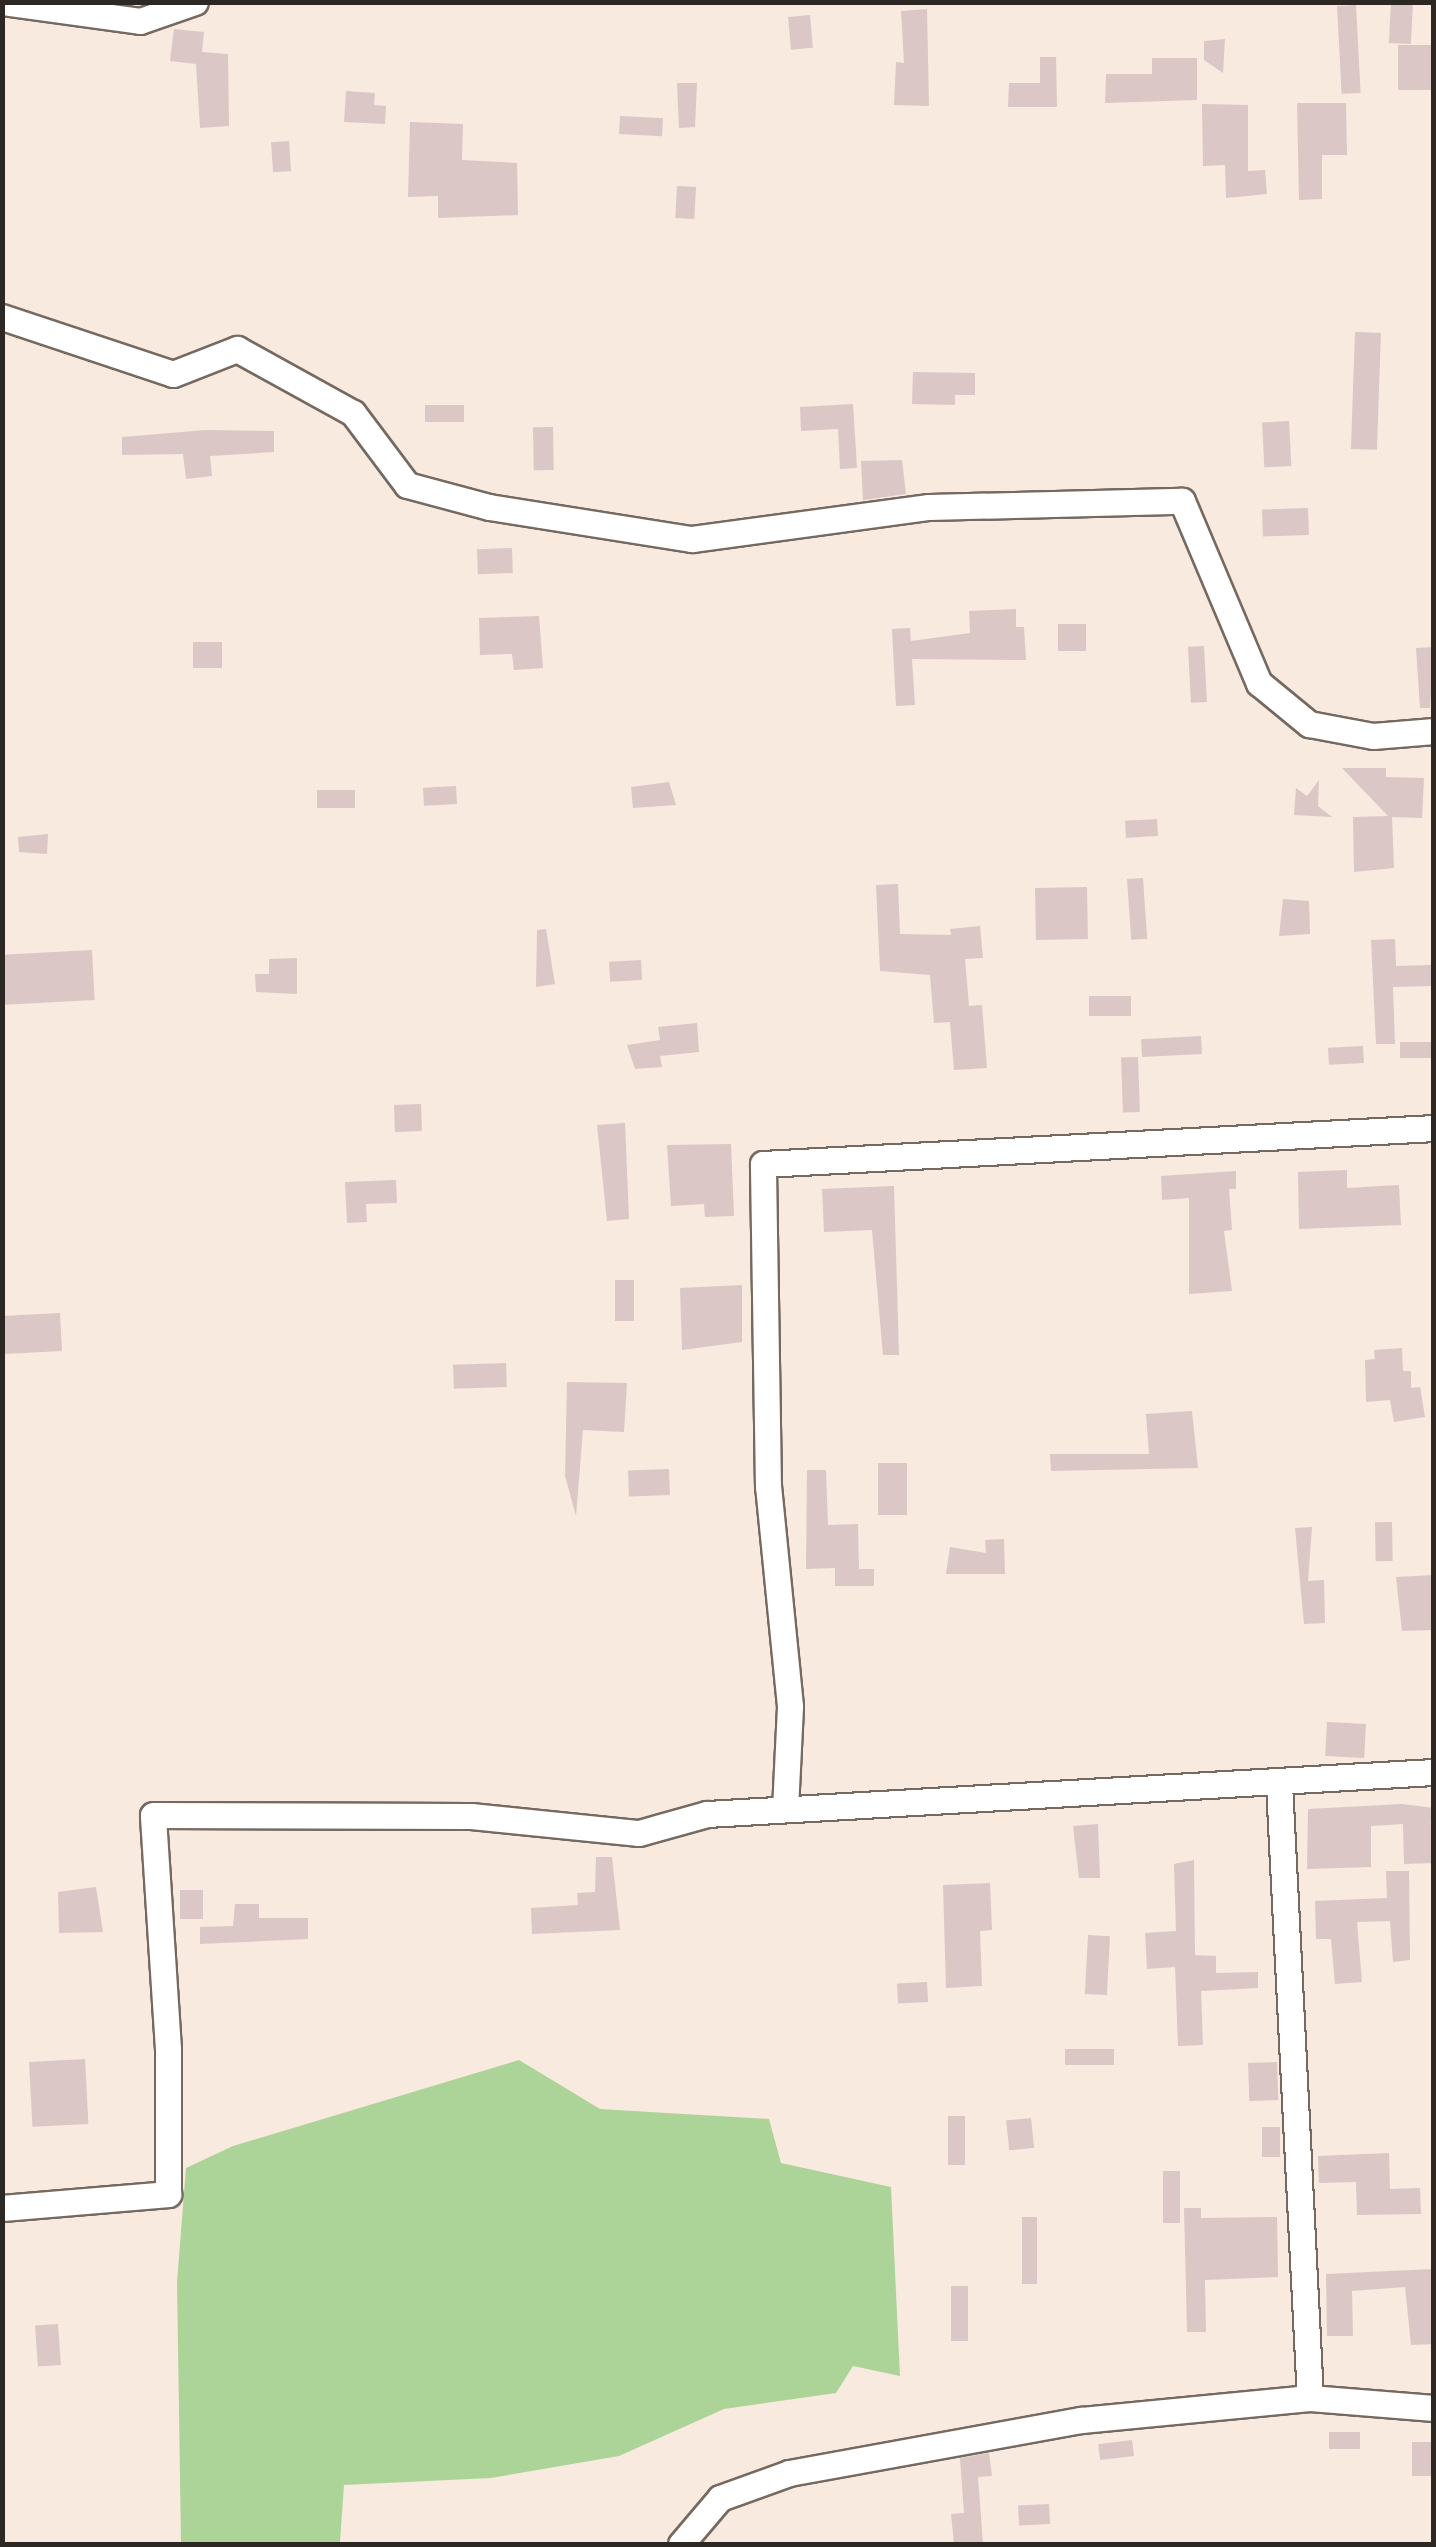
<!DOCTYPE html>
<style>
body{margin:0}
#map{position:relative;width:1436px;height:2547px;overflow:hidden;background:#f8eadf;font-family:Poppins,sans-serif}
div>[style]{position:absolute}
.green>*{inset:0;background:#add498}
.building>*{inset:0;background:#dac7c6;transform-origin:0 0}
.roads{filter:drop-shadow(2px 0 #756960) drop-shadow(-2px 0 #756960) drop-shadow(0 2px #756960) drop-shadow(0 -2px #756960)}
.minor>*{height:25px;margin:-12.5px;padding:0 12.5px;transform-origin:12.5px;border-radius:12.5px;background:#fff}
span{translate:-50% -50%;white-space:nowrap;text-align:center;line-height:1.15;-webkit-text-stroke:8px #fef9f4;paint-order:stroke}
.frame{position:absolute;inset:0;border:5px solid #2e2824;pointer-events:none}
</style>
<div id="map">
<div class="green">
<i style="clip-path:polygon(519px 2060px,600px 2109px,769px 2119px,781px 2163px,891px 2187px,900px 2376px,853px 2366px,836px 2393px,724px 2409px,619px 2456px,491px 2478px,344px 2485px,340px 2542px,181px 2544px,177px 2282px,186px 2168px,233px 2146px)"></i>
</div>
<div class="building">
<i style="left:1391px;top:3px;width:22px;height:40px;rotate:3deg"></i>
<i style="left:1356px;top:5px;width:88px;height:19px;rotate:87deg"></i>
<i style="clip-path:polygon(927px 9px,929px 106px,894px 105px,896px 62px,904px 63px,901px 11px)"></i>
<i style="left:810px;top:15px;width:33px;height:22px;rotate:85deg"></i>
<i style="clip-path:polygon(174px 29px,204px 32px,202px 52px,228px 54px,229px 126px,200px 128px,196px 64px,170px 61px)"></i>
<i style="clip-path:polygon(1225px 39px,1223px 73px,1204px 60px,1204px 41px)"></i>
<i style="left:1434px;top:45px;width:45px;height:36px;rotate:90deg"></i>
<i style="clip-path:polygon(1040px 57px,1056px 57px,1057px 107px,1008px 107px,1009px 83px,1040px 83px)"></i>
<i style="clip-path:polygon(1152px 58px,1197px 58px,1197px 100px,1105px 103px,1106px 74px,1152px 74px)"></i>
<i style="clip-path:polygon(677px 83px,697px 83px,695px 127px,679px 128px)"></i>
<i style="clip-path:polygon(346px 91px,375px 93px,374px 105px,386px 106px,385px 124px,344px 122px)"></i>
<i style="clip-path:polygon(1297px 103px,1346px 103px,1347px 155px,1322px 155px,1322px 199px,1299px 200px)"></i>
<i style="clip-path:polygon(1202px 104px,1248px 105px,1248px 171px,1265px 170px,1267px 194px,1226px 198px,1225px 165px,1203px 166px)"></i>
<i style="left:620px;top:116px;width:43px;height:18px;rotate:3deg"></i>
<i style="clip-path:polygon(410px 122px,463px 124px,462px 160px,517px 163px,518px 215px,438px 218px,438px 196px,408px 197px)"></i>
<i style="left:289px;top:141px;width:30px;height:18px;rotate:86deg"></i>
<i style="left:677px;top:186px;width:19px;height:32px;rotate:3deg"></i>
<i style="left:1355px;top:332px;width:26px;height:117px;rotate:2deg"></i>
<i style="clip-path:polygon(913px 372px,975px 373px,975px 395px,955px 395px,955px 405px,912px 404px)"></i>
<i style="clip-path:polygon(853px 404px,857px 468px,840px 469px,838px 429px,801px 431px,800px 407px)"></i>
<i style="left:464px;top:405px;width:17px;height:39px;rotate:90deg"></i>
<i style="left:1289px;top:421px;width:45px;height:27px;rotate:87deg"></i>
<i style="left:553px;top:427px;width:43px;height:20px;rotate:89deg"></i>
<i style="clip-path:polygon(206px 430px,274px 431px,274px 452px,210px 456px,212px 476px,186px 479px,183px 454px,122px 455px,122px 437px)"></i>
<i style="clip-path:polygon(902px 460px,906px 494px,863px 500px,861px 461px)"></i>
<i style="left:1308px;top:508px;width:27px;height:46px;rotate:88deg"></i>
<i style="left:512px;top:548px;width:25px;height:35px;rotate:88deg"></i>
<i style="clip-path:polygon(1016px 609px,1016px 627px,1024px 627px,1026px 660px,912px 659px,915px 705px,896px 706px,892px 629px,910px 628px,911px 641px,970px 633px,969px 611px)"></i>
<i style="clip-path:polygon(539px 616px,543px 668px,514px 670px,512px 654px,480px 655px,479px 618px)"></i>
<i style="left:1058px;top:624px;width:28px;height:27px"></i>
<i style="left:193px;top:642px;width:29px;height:26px"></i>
<i style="left:1204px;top:646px;width:56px;height:16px;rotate:87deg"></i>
<i style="clip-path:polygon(1434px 647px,1430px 708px,1420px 708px,1416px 648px)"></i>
<i style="clip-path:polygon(1342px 768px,1386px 768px,1386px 777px,1424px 778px,1422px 818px,1392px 817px,1394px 868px,1354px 872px,1353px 817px,1388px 816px)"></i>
<i style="clip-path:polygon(1319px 780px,1318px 806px,1332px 817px,1294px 815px,1296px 788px,1307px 796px)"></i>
<i style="clip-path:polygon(669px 782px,676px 805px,633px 808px,631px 787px)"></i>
<i style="left:456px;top:786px;width:18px;height:33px;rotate:87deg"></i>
<i style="left:355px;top:790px;width:18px;height:38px;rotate:90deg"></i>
<i style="left:1157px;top:819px;width:17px;height:32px;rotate:87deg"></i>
<i style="clip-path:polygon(48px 834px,47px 854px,19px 852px,18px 837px)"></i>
<i style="left:1127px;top:879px;width:16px;height:61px;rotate:-4deg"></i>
<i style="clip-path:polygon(898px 884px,900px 934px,951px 935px,950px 929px,980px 926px,983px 958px,965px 959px,969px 1006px,982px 1005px,987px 1068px,954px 1070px,950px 1022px,934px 1023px,930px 975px,880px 971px,876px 885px)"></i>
<i style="left:1087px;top:887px;width:52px;height:52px;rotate:89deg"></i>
<i style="clip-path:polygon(1283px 899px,1309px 901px,1310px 934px,1279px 936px)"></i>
<i style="clip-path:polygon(546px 929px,555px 984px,536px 987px,537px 930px)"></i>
<i style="clip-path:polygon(1395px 939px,1396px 966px,1431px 965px,1432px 986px,1393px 987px,1395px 1044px,1376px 1044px,1371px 940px)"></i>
<i style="left:92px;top:950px;width:50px;height:90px;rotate:87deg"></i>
<i style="clip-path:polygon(297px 958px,297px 994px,256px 992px,255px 974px,269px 974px,269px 959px)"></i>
<i style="left:641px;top:960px;width:20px;height:32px;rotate:87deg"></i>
<i style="left:1131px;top:996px;width:20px;height:42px;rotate:90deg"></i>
<i style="clip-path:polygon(697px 1023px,699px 1052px,660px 1056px,662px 1067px,635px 1069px,627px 1045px,660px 1040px,658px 1027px)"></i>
<i style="left:1201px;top:1036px;width:18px;height:60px;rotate:87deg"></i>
<i style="left:1434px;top:1042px;width:16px;height:34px;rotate:90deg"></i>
<i style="left:1363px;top:1046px;width:17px;height:35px;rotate:87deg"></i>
<i style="left:1138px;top:1057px;width:55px;height:17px;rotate:88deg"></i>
<i style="left:421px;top:1104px;width:27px;height:27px;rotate:88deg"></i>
<i style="clip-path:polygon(625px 1123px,629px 1219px,607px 1221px,597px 1125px)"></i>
<i style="clip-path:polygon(731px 1144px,734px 1216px,705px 1217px,704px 1204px,671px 1206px,667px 1145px)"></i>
<i style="clip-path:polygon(1347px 1170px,1347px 1188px,1399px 1185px,1401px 1225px,1299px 1229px,1298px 1172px)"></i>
<i style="clip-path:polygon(1236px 1171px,1236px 1189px,1229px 1189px,1232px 1230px,1224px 1231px,1232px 1291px,1189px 1294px,1189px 1198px,1162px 1200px,1161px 1176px)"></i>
<i style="clip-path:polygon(396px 1180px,397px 1203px,366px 1204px,367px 1222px,347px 1223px,345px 1182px)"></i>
<i style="clip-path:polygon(894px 1186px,899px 1355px,883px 1355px,872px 1230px,824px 1232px,822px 1189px)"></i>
<i style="left:634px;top:1280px;width:41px;height:19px;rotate:90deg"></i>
<i style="clip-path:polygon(742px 1285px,742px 1342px,682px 1350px,680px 1288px)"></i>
<i style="left:60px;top:1313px;width:38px;height:58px;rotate:87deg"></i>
<i style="clip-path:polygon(1402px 1348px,1403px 1371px,1411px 1371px,1411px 1388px,1420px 1387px,1425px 1417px,1394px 1422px,1390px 1400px,1366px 1402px,1365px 1360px,1375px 1359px,1374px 1350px)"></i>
<i style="left:506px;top:1363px;width:24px;height:53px;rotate:88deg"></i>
<i style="clip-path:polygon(567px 1382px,627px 1383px,624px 1432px,583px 1430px,576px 1516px,565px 1476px)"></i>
<i style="clip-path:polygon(1192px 1411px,1198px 1468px,1051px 1471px,1050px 1454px,1149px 1454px,1146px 1414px)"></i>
<i style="left:878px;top:1463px;width:29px;height:52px"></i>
<i style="left:669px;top:1469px;width:26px;height:41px;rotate:88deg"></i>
<i style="clip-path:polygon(807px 1470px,826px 1470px,828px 1525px,858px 1524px,859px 1569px,874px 1569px,874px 1586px,835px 1586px,835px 1568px,806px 1569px)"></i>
<i style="left:1392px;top:1522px;width:39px;height:17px;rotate:89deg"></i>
<i style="clip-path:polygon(1312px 1527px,1308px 1581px,1324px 1580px,1325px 1623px,1304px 1624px,1295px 1528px)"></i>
<i style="clip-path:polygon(1004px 1539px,1005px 1574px,946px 1574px,950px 1547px,986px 1553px,985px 1540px)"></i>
<i style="clip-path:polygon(1434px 1575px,1434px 1630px,1402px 1631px,1396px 1577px)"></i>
<i style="left:1327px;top:1722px;width:39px;height:34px;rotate:3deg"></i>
<i style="clip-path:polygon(1402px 1804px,1434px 1808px,1434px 1822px,1428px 1823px,1434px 1823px,1434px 1863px,1404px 1864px,1403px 1824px,1371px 1826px,1371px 1867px,1307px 1869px,1308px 1809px)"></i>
<i style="clip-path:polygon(1098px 1824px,1100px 1878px,1079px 1878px,1073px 1826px)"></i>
<i style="clip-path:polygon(596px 1857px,612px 1857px,620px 1930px,532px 1934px,531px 1908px,578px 1905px,577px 1893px,595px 1892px)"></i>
<i style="clip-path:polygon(1194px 1860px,1195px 1955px,1216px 1956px,1216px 1973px,1258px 1972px,1258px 1988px,1201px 1991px,1203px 2045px,1178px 2046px,1175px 1967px,1147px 1969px,1145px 1933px,1176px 1931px,1174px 1864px)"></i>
<i style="clip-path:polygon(1386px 1871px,1409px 1871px,1410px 1960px,1393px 1962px,1390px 1921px,1357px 1922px,1362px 1982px,1335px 1984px,1331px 1939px,1316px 1939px,1315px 1901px,1387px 1898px)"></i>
<i style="clip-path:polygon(990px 1883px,992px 1930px,980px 1931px,982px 1986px,946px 1988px,943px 1885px)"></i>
<i style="clip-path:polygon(96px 1887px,103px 1932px,59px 1933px,58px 1892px)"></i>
<i style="left:180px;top:1890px;width:23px;height:29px"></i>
<i style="clip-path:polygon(235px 1904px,259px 1904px,259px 1918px,308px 1918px,308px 1939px,200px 1944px,200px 1927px,233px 1926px)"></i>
<i style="left:1088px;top:1935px;width:22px;height:59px;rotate:3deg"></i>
<i style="left:927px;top:1982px;width:20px;height:30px;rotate:87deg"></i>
<i style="left:1114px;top:2049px;width:16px;height:49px;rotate:90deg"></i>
<i style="left:85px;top:2059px;width:65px;height:56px;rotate:87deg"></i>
<i style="left:1277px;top:2062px;width:38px;height:29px;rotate:88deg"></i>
<i style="left:948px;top:2116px;width:17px;height:49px"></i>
<i style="left:1031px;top:2118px;width:30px;height:25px;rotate:84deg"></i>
<i style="left:1262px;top:2127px;width:18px;height:30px"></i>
<i style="clip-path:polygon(1389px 2153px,1390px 2189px,1420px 2188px,1421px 2214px,1357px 2215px,1356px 2182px,1319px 2183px,1318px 2156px)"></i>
<i style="left:1163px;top:2171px;width:17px;height:52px"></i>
<i style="clip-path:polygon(1184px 2208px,1201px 2208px,1201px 2218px,1277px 2217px,1278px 2277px,1205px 2280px,1206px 2332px,1187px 2332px)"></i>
<i style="left:1022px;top:2217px;width:15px;height:67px"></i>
<i style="clip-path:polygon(1434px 2269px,1434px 2344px,1411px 2345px,1405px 2287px,1352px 2291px,1353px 2336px,1327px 2336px,1326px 2274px)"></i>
<i style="left:951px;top:2286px;width:17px;height:55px"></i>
<i style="left:58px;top:2324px;width:41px;height:23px;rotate:86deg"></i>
<i style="left:1360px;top:2432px;width:17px;height:31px;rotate:90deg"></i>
<i style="left:1132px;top:2440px;width:16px;height:34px;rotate:83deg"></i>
<i style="left:1412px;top:2442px;width:19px;height:34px"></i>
<i style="clip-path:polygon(989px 2453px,992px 2476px,978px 2477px,983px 2544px,954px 2544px,951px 2514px,964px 2513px,960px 2458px)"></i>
<i style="left:1049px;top:2504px;width:20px;height:31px;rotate:87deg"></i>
</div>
<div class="roads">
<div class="minor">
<i style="left:3px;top:2px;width:138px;rotate:7.9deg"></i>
<i style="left:140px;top:21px;width:58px;rotate:-19.1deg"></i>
<i style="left:2px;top:317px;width:180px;rotate:18.4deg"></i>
<i style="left:173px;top:374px;width:69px;rotate:-21.3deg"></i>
<i style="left:237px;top:349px;width:132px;rotate:28.9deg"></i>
<i style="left:353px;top:413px;width:90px;rotate:53.1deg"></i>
<i style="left:407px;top:485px;width:85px;rotate:15deg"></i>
<i style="left:489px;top:507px;width:206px;rotate:9deg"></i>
<i style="left:692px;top:539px;width:239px;rotate:-7.7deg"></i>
<i style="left:929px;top:507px;width:253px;rotate:-1.4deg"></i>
<i style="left:1182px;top:501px;width:198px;rotate:67.1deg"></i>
<i style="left:1259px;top:683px;width:65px;rotate:39.4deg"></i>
<i style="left:1309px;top:724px;width:65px;rotate:10.6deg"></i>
<i style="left:1373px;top:736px;width:61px;rotate:-4.7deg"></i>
<i style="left:1279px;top:1784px;width:615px;rotate:87.11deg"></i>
<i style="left:1310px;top:2398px;width:124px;rotate:4.6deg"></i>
<i style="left:785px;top:1809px;width:103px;rotate:-87.2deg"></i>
<i style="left:790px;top:1706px;width:220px;rotate:-95.7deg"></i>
<i style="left:768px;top:1487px;width:323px;rotate:-90.9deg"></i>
<i style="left:763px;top:1164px;width:672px;rotate:-3.07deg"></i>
<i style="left:2px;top:2208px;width:167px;rotate:-4.8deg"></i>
<i style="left:168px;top:2194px;width:145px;rotate:-90deg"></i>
<i style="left:168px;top:2049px;width:234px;rotate:-93.7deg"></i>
<i style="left:153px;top:1815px;width:318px;rotate:0.2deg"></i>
<i style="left:471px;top:1816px;width:169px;rotate:5.8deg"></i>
<i style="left:639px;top:1833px;width:71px;rotate:-15.6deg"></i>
<i style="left:707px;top:1814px;width:728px;rotate:-3.31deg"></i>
<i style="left:681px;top:2544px;width:60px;rotate:-49.7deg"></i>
<i style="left:720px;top:2498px;width:73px;rotate:-19.9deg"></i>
<i style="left:789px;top:2473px;width:297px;rotate:-10.3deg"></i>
<i style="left:1081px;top:2420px;width:230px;rotate:-5.5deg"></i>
</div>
</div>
<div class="frame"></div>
</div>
